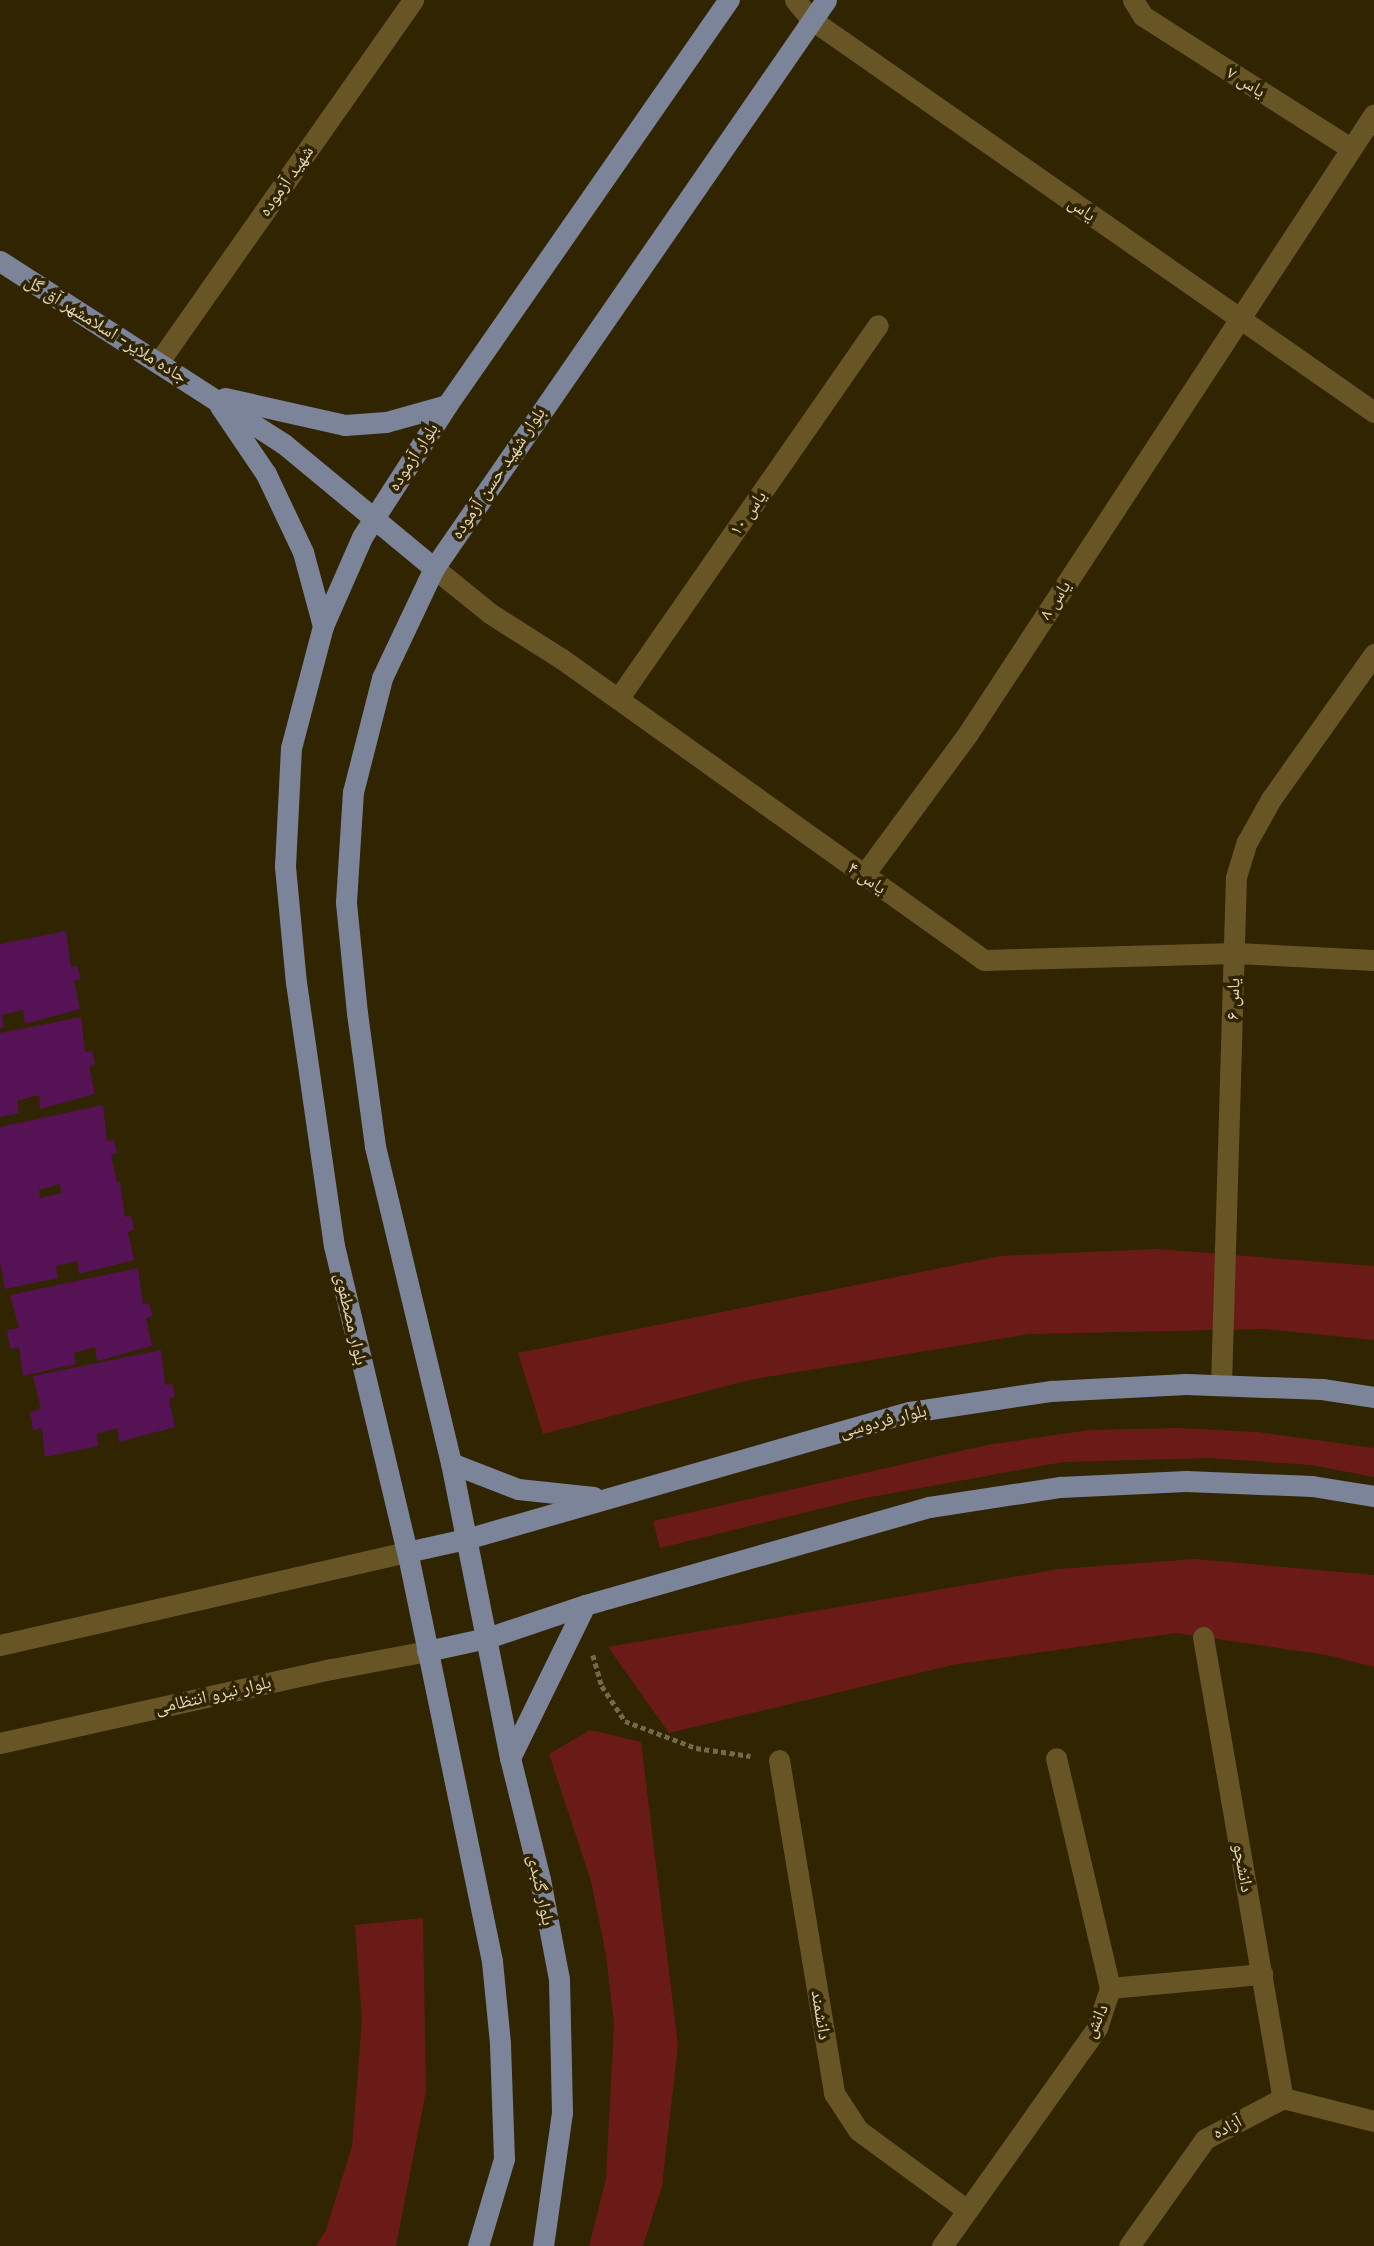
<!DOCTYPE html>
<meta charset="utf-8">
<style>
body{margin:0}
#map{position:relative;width:1374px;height:2246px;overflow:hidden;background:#312400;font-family:Inter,"Noto Naskh Arabic",sans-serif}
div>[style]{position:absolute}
.green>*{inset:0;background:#6a1b17}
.building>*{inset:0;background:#551355}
.path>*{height:4.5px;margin-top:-2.25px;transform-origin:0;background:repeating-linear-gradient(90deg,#746848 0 5px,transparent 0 8.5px)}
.minor>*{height:21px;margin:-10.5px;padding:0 10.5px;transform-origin:10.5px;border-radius:10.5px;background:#685526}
.major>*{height:21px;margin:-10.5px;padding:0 10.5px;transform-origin:10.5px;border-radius:10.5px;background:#7c849a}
span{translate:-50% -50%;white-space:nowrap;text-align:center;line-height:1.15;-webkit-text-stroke:7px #312400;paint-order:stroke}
.street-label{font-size:18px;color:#e1d7be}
</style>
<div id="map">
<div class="green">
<i style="clip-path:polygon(1156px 1249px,1374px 1266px,1374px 1340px,1265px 1329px,1030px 1334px,749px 1380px,543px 1434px,518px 1353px,1000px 1256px)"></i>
<i style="clip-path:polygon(1178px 1428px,1258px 1432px,1374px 1448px,1374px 1477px,1311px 1465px,1209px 1458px,1063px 1462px,860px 1499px,660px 1548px,653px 1521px,987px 1445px,1090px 1430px)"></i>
<i style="clip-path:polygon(1195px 1559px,1374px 1575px,1374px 1667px,1327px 1655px,1176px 1633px,952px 1665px,669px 1733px,608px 1647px,1059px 1569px)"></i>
<i style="clip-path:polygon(590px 1730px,641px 1742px,678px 2045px,662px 2186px,643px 2246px,589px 2246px,606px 2179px,614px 2024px,606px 1955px,591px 1881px,549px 1754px)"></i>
<i style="clip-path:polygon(423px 1918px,426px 2091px,396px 2246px,316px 2246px,326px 2230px,352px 2146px,362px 2020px,355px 1925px)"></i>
</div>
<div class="building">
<i style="clip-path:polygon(66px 931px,71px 967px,77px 966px,81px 979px,74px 981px,80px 1009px,25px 1024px,23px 1010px,2px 1015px,4px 1027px,0 1028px,0 944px)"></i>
<i style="clip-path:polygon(81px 1017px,85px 1052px,92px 1051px,95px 1064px,89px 1066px,95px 1094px,40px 1109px,39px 1095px,17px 1101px,19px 1113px,0 1117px,0 1033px)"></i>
<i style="clip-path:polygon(evenodd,103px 1105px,107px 1141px,114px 1140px,117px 1153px,111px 1155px,117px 1182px,120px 1182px,125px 1217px,131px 1216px,134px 1230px,128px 1232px,134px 1260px,79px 1274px,77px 1261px,56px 1266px,58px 1278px,5px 1289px,0 1261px,0 1127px,103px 1105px,60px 1184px,61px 1193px,40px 1198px,39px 1190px,60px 1184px)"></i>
<i style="clip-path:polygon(138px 1268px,143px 1304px,149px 1303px,153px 1316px,146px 1318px,152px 1346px,97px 1361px,95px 1347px,74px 1353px,76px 1364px,23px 1376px,19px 1347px,10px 1349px,7px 1330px,19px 1328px,10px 1295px)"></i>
<i style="clip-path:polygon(161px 1350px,165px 1385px,172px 1384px,175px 1397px,169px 1399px,175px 1427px,119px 1442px,117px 1428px,97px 1434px,98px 1446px,45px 1457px,42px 1428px,33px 1430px,30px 1412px,41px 1409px,33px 1376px)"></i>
</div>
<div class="path">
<i style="left:593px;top:1655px;width:32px;rotate:74deg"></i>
<i style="left:602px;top:1686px;width:42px;rotate:56.7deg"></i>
<i style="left:625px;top:1721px;width:76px;rotate:20.8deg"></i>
<i style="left:696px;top:1748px;width:55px;rotate:8.4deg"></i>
</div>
<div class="minor">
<i style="left:795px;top:0;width:26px;rotate:50deg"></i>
<i style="left:812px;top:20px;width:685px;rotate:34.9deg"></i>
<i style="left:1133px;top:0;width:19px;rotate:58deg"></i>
<i style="left:1143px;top:16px;width:246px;rotate:32.5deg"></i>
<i style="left:158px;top:363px;width:444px;rotate:-54.9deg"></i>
<i style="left:434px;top:568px;width:73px;rotate:38.9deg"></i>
<i style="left:491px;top:614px;width:84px;rotate:32.4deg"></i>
<i style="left:562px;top:659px;width:518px;rotate:35.5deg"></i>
<i style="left:984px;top:960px;width:251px;rotate:-1.6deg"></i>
<i style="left:1235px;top:953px;width:139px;rotate:2.9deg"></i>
<i style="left:618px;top:699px;width:455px;rotate:-55.2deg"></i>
<i style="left:863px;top:876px;width:175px;rotate:-53.6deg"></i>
<i style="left:967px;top:735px;width:742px;rotate:-56.76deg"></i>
<i style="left:1221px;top:1385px;width:508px;rotate:-88.31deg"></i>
<i style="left:1236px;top:877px;width:37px;rotate:-73deg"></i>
<i style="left:1247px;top:842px;width:49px;rotate:-60.8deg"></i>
<i style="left:1271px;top:799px;width:178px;rotate:-54.6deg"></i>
<i style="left:1203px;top:1637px;width:468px;rotate:80.2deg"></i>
<i style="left:0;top:1645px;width:417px;rotate:-12.9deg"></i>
<i style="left:0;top:1743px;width:340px;rotate:-12.6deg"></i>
<i style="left:332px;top:1669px;width:97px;rotate:-10.7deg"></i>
<i style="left:779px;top:1760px;width:338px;rotate:80.6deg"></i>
<i style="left:834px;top:2093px;width:44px;rotate:57deg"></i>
<i style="left:858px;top:2130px;width:135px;rotate:36.3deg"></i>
<i style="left:1110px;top:1988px;width:153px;rotate:-5.3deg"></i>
<i style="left:942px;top:2246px;width:267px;rotate:-54.6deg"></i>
<i style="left:1097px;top:2028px;width:42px;rotate:-72deg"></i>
<i style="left:1110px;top:1988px;width:236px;rotate:-103.2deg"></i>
<i style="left:1129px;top:2246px;width:131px;rotate:-54.6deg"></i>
<i style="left:1205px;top:2139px;width:88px;rotate:-27.7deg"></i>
<i style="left:1283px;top:2098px;width:94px;rotate:14.2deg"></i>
</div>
<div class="major">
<i style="left:0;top:261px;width:338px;rotate:32.8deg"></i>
<i style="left:284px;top:444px;width:195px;rotate:39.6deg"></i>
<i style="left:225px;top:398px;width:123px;rotate:12.7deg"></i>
<i style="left:345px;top:425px;width:41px;rotate:-4.2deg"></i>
<i style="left:386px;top:422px;width:63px;rotate:-15.6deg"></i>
<i style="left:220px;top:406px;width:82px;rotate:55.9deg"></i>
<i style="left:266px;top:474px;width:86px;rotate:64.6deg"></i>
<i style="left:303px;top:552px;width:77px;rotate:74.9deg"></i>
<i style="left:451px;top:1463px;width:72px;rotate:21.2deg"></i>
<i style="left:518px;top:1489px;width:76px;rotate:6deg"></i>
<i style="left:407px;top:1552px;width:60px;rotate:-12.4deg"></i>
<i style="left:466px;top:1539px;width:462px;rotate:-16deg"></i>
<i style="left:910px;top:1412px;width:143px;rotate:-8.5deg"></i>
<i style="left:1051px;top:1391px;width:135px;rotate:-3deg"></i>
<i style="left:1186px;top:1384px;width:136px;rotate:2.1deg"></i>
<i style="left:1322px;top:1389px;width:53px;rotate:8.7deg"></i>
<i style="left:427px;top:1651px;width:61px;rotate:-12.2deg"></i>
<i style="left:487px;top:1638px;width:103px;rotate:-18.6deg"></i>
<i style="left:585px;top:1605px;width:358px;rotate:-15.9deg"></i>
<i style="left:929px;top:1507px;width:133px;rotate:-8.7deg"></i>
<i style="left:1060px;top:1487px;width:126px;rotate:-2.7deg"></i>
<i style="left:1186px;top:1481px;width:126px;rotate:2.3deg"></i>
<i style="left:1312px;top:1486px;width:63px;rotate:9.2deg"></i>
<i style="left:510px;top:1758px;width:170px;rotate:-63.9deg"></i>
<i style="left:478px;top:2246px;width:91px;rotate:-73.4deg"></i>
<i style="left:504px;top:2159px;width:116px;rotate:-92deg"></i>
<i style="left:500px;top:2043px;width:82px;rotate:-95.6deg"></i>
<i style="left:492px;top:1961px;width:418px;rotate:-101.7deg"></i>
<i style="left:407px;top:1552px;width:315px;rotate:-103.4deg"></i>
<i style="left:334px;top:1246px;width:266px;rotate:-98.2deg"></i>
<i style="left:296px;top:983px;width:118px;rotate:-95.4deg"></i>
<i style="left:285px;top:866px;width:118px;rotate:-87.1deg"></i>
<i style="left:291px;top:748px;width:126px;rotate:-75.3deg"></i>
<i style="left:323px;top:626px;width:97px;rotate:-66.3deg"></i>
<i style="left:362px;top:537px;width:157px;rotate:-57.2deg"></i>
<i style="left:447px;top:405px;width:494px;rotate:-55.2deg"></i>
<i style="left:543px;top:2246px;width:135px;rotate:-81.9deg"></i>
<i style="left:562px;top:2112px;width:133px;rotate:-91.3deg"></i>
<i style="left:559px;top:1979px;width:102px;rotate:-100.8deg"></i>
<i style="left:540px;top:1879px;width:125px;rotate:-103.9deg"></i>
<i style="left:510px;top:1758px;width:301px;rotate:-101.3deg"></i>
<i style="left:451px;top:1463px;width:326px;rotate:-103.5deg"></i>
<i style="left:375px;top:1146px;width:134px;rotate:-97.7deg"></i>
<i style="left:357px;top:1013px;width:112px;rotate:-95.7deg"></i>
<i style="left:346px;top:902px;width:110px;rotate:-86.4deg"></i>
<i style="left:353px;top:792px;width:118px;rotate:-75.7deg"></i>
<i style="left:382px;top:678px;width:122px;rotate:-64.7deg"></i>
<i style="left:434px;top:568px;width:690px;rotate:-55.39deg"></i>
</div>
<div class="street-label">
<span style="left:1246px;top:82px;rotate:32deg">یاس ۷</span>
<span style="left:286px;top:181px;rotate:-55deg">شهید آزموده</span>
<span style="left:1082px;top:209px;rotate:35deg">یاس</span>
<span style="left:106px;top:329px;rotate:32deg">جاده ملایر- اسلامشهر آق گل</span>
<span style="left:413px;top:457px;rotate:-57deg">بلوار آزموده</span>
<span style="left:498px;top:473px;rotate:-56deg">بلوار شهید حسن آزموده</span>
<span style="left:748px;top:513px;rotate:-55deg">یاس ۱۰</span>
<span style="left:1055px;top:600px;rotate:-57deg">یاس ۸</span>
<span style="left:867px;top:878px;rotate:35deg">یاس ۴</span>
<span style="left:1233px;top:999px;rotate:-88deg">یاس ۶</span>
<span style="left:351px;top:1319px;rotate:77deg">بلوار مصطفوی</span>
<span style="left:883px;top:1421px;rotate:-14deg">بلوار فردوسی</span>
<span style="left:213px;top:1695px;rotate:-13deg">بلوار نیرو انتظامی</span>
<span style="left:1243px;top:1868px;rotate:80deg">دانشجو</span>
<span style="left:541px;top:1890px;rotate:78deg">بلوار گنبدی</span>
<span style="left:821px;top:2015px;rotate:81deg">دانشمند</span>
<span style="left:1096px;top:2021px;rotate:-65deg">دانش</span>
<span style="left:1227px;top:2127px;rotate:-28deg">آزاده</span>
</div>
</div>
